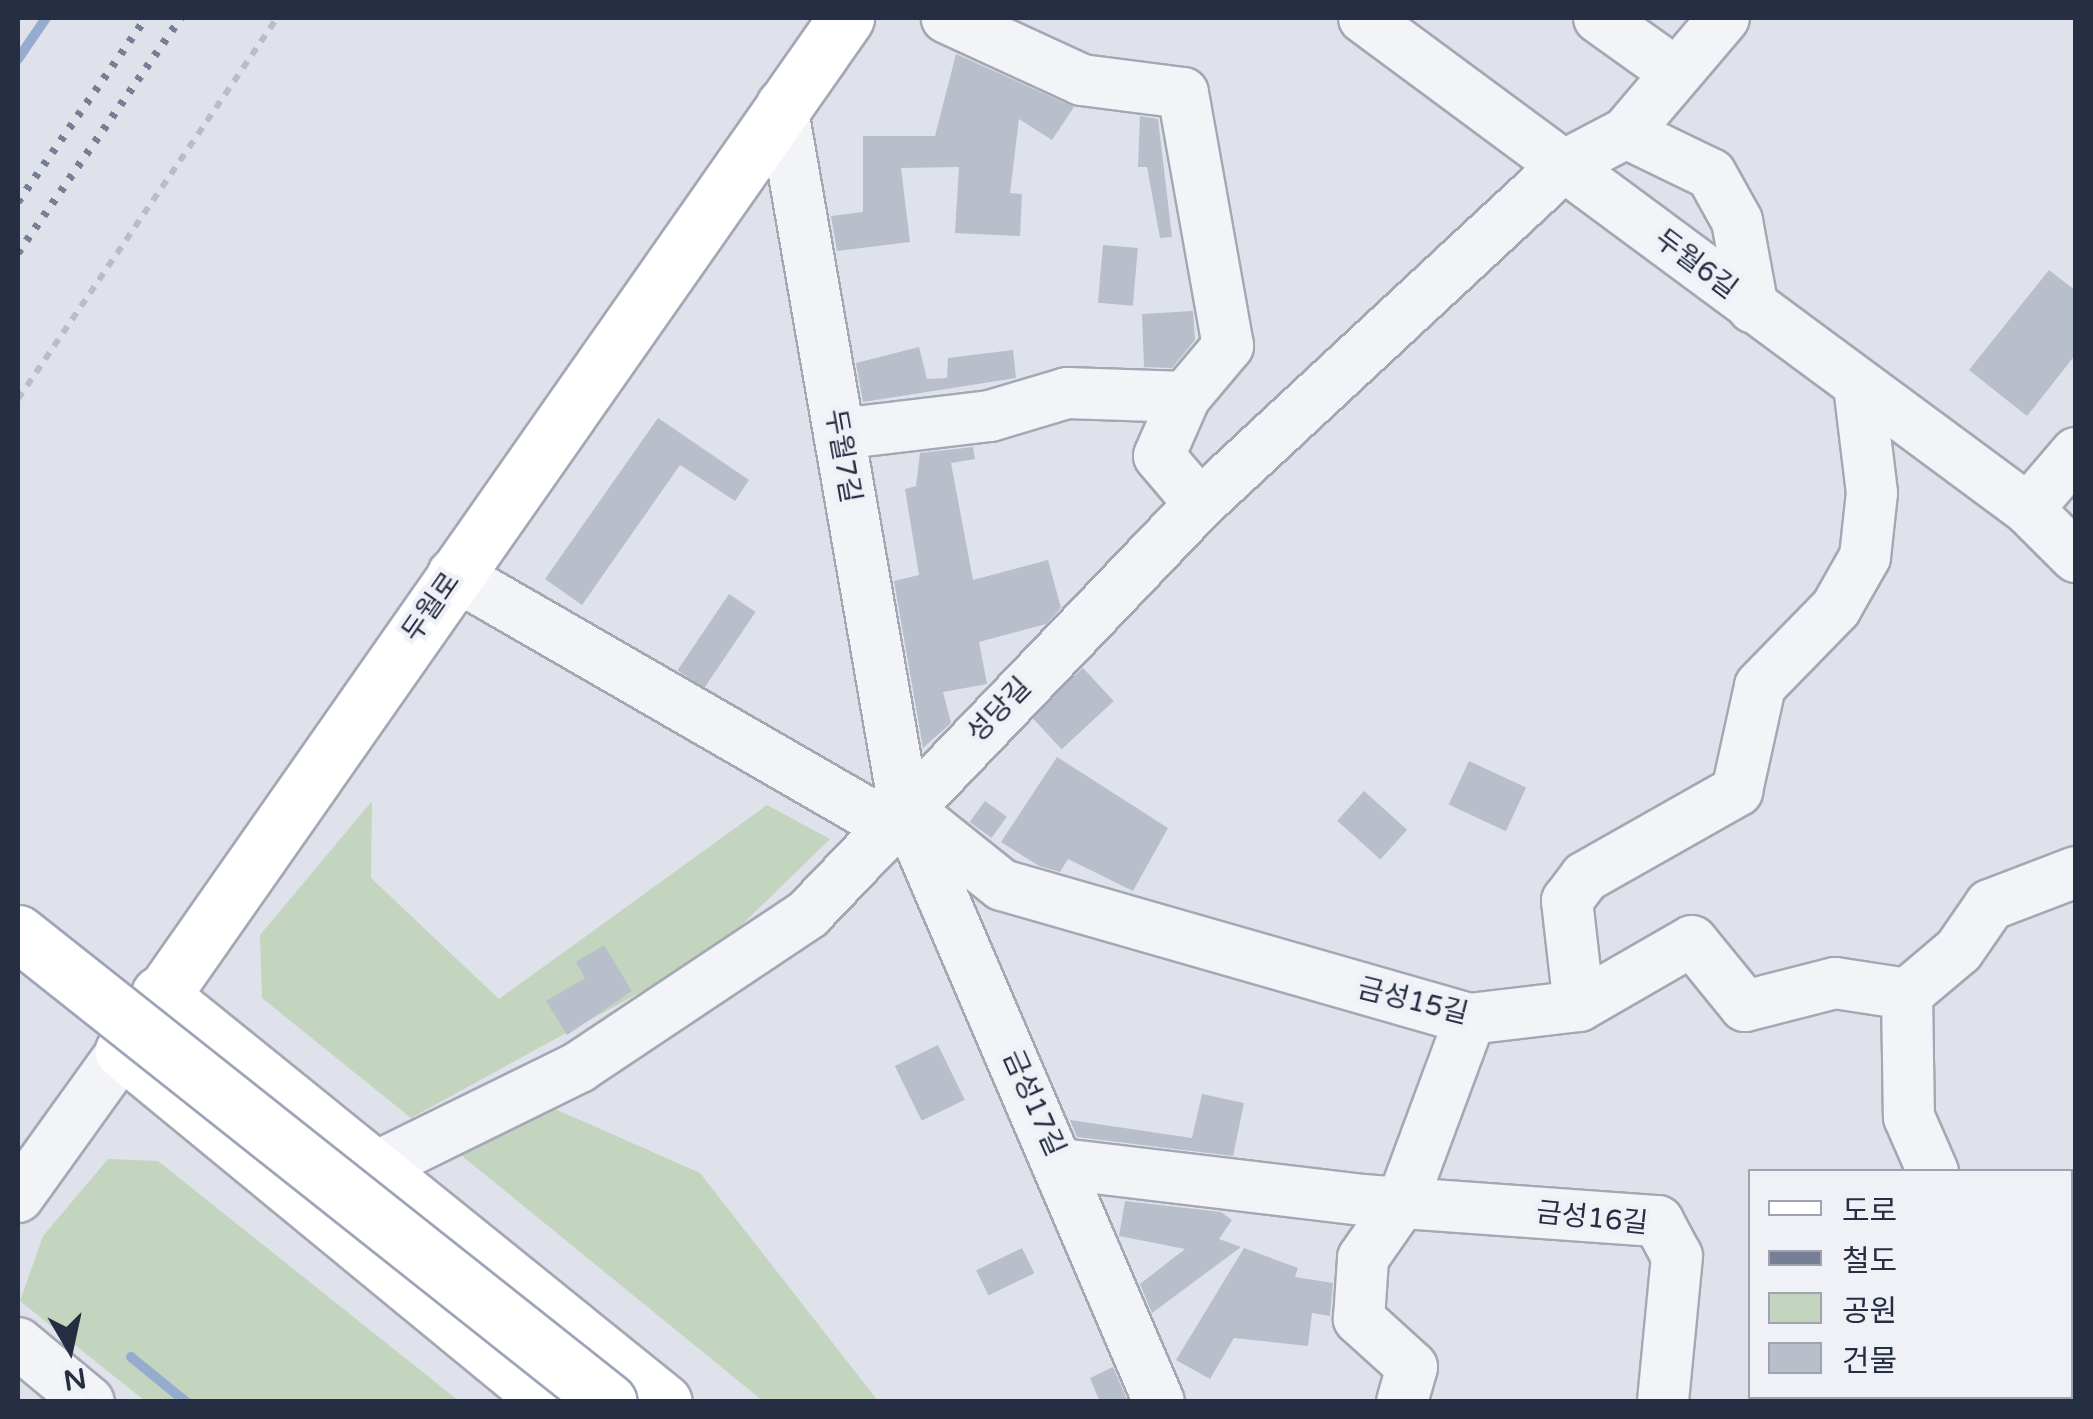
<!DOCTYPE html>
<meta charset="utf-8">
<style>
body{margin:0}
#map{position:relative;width:2093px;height:1419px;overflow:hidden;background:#dfe2ea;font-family:"Varela Round","Noto Sans KR",sans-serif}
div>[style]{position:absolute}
.green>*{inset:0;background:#c3d5bf}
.stream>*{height:10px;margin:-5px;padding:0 5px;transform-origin:5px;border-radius:5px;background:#96acce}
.building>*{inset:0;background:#b8beca;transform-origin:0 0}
.path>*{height:6px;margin-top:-3px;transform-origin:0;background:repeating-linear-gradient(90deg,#b9bdc5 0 8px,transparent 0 16px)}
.roads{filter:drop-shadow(2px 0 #a4a8b5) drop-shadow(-2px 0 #a4a8b5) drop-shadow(0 2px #a4a8b5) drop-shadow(0 -2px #a4a8b5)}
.minor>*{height:50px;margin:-25px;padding:0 25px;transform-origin:25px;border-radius:25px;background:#f2f4f8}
.major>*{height:55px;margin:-27.5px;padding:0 27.5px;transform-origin:27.5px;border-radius:27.5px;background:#fff}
.rail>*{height:8px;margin-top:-4px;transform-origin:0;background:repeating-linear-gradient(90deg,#767f95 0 5px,transparent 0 15px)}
.bridges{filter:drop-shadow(2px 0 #9da5b7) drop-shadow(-2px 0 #9da5b7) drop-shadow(0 2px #9da5b7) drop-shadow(0 -2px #9da5b7)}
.major-bridge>*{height:55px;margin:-27.5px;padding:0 27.5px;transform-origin:27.5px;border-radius:27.5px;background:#fff}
span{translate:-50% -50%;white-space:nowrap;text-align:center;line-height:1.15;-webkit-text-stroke:9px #eff1f7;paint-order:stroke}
.street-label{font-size:28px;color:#262e43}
.frame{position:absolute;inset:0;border:20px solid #262e43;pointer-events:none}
.legend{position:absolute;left:1748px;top:1169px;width:325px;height:230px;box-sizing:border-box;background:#eff1f7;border:2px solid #9fa3af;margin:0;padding:12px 18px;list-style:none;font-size:30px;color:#262e43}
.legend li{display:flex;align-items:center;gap:20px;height:50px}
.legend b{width:50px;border:2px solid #9fa3af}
.north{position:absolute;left:20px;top:1299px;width:100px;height:100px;-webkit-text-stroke:8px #eff1f7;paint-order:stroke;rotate:171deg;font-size:28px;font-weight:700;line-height:40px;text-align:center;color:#262e43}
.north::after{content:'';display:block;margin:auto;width:35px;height:45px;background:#262e43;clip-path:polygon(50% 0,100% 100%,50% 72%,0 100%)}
</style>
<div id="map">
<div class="green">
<i style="clip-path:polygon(372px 801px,371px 878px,499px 999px,767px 805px,830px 839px,714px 952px,411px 1118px,262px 998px,260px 935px)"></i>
<i style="clip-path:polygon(546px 1105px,700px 1173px,878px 1401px,763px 1401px,456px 1151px)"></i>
<i style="clip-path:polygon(108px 1159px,158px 1161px,459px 1401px,145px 1401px,20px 1301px,43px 1236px)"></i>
</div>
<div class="stream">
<i style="left:18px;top:59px;width:50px;rotate:-55.7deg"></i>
<i style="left:131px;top:1357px;width:71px;rotate:39.3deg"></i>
</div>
<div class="building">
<i style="clip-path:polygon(956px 54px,1074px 107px,1052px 140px,1019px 119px,1010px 193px,1022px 194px,1020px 236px,955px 233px,959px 167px,901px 168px,910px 242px,837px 251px,831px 216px,863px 212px,863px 136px,935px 136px)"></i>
<i style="clip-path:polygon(1140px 116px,1158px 119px,1172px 237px,1160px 238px,1147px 167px,1138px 167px)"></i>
<i style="left:1103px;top:245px;width:35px;height:58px;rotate:5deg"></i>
<i style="clip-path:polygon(2049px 270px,2076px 291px,2076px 354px,2027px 416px,1969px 370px)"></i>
<i style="clip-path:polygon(1193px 311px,1195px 340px,1172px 368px,1144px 367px,1142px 314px)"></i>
<i style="clip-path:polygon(919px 347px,927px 379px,947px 378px,948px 358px,1013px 350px,1016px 378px,863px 402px,856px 363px)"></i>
<i style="clip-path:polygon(658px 418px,749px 480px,735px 501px,680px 465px,582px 605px,545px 579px)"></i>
<i style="clip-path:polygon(973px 447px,975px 459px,951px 463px,973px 580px,1048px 560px,1061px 608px,1046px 624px,979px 642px,987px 684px,943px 692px,951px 723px,923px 748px,894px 581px,919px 575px,905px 489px,916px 486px,920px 453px)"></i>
<i style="left:729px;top:594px;width:32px;height:92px;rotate:34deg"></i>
<i style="left:1083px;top:668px;width:45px;height:71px;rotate:47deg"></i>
<i style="clip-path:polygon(1057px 757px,1168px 828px,1133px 891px,1068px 859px,1060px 872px,1039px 866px,1001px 842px)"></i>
<i style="left:1469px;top:761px;width:63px;height:48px;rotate:25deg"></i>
<i style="left:1364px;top:791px;width:58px;height:40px;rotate:42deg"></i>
<i style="left:985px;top:801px;width:27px;height:26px;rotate:36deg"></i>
<i style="clip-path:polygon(604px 945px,632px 991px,567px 1035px,546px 1001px,585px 978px,576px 962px)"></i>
<i style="left:938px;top:1045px;width:61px;height:48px;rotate:64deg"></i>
<i style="clip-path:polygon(1202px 1094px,1244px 1103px,1233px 1156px,1077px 1137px,1070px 1120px,1192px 1138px)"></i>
<i style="clip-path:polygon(1125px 1201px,1221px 1212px,1232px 1220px,1219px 1239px,1241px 1247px,1152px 1313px,1140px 1284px,1185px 1249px,1119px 1236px)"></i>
<i style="left:1022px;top:1248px;width:28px;height:51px;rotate:64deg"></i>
<i style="clip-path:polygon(1244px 1248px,1298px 1268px,1295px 1277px,1333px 1283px,1330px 1316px,1312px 1313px,1308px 1346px,1234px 1338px,1210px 1379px,1176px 1360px)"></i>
<i style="clip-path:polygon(1113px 1367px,1128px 1402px,1100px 1402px,1090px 1378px)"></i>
</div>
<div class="path">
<i style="left:18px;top:399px;width:461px;rotate:-55.8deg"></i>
</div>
<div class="roads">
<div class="minor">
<i style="left:1364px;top:18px;width:826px;rotate:36.48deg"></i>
<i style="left:2028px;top:509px;width:68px;rotate:45deg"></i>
<i style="left:1599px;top:18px;width:95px;rotate:35.5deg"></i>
<i style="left:782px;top:105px;width:713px;rotate:80.14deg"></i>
<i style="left:904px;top:807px;width:647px;rotate:66.8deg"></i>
<i style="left:1626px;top:133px;width:94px;rotate:25.8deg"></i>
<i style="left:1711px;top:174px;width:54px;rotate:61deg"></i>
<i style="left:1737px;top:221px;width:88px;rotate:79.6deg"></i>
<i style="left:1185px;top:397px;width:64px;rotate:113.8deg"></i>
<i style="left:1159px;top:456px;width:63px;rotate:49.5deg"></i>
<i style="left:839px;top:434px;width:152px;rotate:-6.8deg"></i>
<i style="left:990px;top:416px;width:80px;rotate:-16.6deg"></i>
<i style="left:1067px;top:393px;width:118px;rotate:1.9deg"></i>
<i style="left:1185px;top:397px;width:67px;rotate:-49.9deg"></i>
<i style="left:1228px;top:346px;width:257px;rotate:-100.1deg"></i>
<i style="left:1183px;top:93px;width:102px;rotate:-172.7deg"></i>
<i style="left:1082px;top:80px;width:149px;rotate:-155.3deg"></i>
<i style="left:2028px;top:509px;width:74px;rotate:-49.4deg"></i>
<i style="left:453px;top:574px;width:502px;rotate:29.99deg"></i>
<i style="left:908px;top:810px;width:120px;rotate:38.6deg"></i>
<i style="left:1002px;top:885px;width:487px;rotate:16deg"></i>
<i style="left:1470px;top:1019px;width:110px;rotate:-6.8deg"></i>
<i style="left:1579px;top:1006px;width:130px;rotate:-29.9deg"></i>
<i style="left:1692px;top:941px;width:84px;rotate:50.8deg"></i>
<i style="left:1745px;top:1006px;width:93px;rotate:-14.3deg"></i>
<i style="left:1835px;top:983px;width:73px;rotate:8.7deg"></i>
<i style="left:1907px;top:994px;width:123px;rotate:89.1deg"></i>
<i style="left:1909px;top:1117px;width:60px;rotate:66.4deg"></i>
<i style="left:1907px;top:994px;width:68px;rotate:-40.2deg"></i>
<i style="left:1959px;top:950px;width:55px;rotate:-55.4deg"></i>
<i style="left:1990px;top:905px;width:92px;rotate:-21deg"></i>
<i style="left:1579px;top:1006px;width:106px;rotate:-96.5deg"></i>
<i style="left:1567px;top:901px;width:30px;rotate:-53deg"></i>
<i style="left:1585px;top:877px;width:175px;rotate:-29.5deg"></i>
<i style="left:1737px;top:791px;width:107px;rotate:-77.6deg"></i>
<i style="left:1760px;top:686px;width:109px;rotate:-45.7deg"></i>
<i style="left:1836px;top:608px;width:59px;rotate:-60.4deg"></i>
<i style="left:1865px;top:557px;width:64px;rotate:-83.8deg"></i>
<i style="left:1872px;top:493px;width:109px;rotate:-96.9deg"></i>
<i style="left:1061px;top:1164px;width:303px;rotate:6.8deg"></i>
<i style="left:1362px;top:1200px;width:297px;rotate:4.1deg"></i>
<i style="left:1658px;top:1221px;width:40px;rotate:62deg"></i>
<i style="left:1677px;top:1256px;width:147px;rotate:95.5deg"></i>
<i style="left:372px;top:1169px;width:231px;rotate:-26.2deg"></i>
<i style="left:579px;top:1067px;width:275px;rotate:-33.7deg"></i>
<i style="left:808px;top:914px;width:567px;rotate:-46.29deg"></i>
<i style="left:1200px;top:504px;width:498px;rotate:-42.9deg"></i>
<i style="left:1565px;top:165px;width:69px;rotate:-27.7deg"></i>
<i style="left:1626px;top:133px;width:151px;rotate:-49.6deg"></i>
<i style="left:18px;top:1197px;width:180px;rotate:-54.3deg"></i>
<i style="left:2070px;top:1197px;width:6px;rotate:18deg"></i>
<i style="left:18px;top:1343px;width:92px;rotate:39.7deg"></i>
<i style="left:1952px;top:1396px;width:6px;rotate:72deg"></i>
<i style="left:1402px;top:1402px;width:36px;rotate:-74deg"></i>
<i style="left:1412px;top:1367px;width:72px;rotate:-137.8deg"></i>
<i style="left:1359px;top:1319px;width:61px;rotate:-86.2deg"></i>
<i style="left:1363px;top:1258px;width:68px;rotate:-55.1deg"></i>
<i style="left:1402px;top:1202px;width:195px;rotate:-69.6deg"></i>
</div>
<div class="major">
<i style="left:159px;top:994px;width:649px;rotate:38.94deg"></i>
<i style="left:550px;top:1402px;width:553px;rotate:-140.58deg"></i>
<i style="left:123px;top:1051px;width:1261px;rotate:-55.01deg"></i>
</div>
</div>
<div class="rail">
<i style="left:18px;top:202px;width:224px;rotate:-55.2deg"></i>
<i style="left:18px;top:253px;width:286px;rotate:-55.3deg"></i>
</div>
<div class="bridges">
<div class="major-bridge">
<i style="left:18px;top:933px;width:754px;rotate:38.43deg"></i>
</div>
</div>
<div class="street-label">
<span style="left:1696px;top:264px;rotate:37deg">두월6길</span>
<span style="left:843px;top:456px;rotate:80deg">두월7길</span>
<span style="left:431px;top:607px;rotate:-55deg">두월로</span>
<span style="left:999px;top:710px;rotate:-46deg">성당길</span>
<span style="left:1413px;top:1001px;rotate:14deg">금성15길</span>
<span style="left:1034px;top:1103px;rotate:66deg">금성17길</span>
<span style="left:1592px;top:1218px;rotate:6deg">금성16길</span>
</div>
<div class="frame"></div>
<ul class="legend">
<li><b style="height:12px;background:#fff"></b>도로</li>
<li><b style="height:12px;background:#767f95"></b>철도</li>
<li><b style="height:28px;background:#c3d5bf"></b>공원</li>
<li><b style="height:28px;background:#b8beca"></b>건물</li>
</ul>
<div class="north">N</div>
</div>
